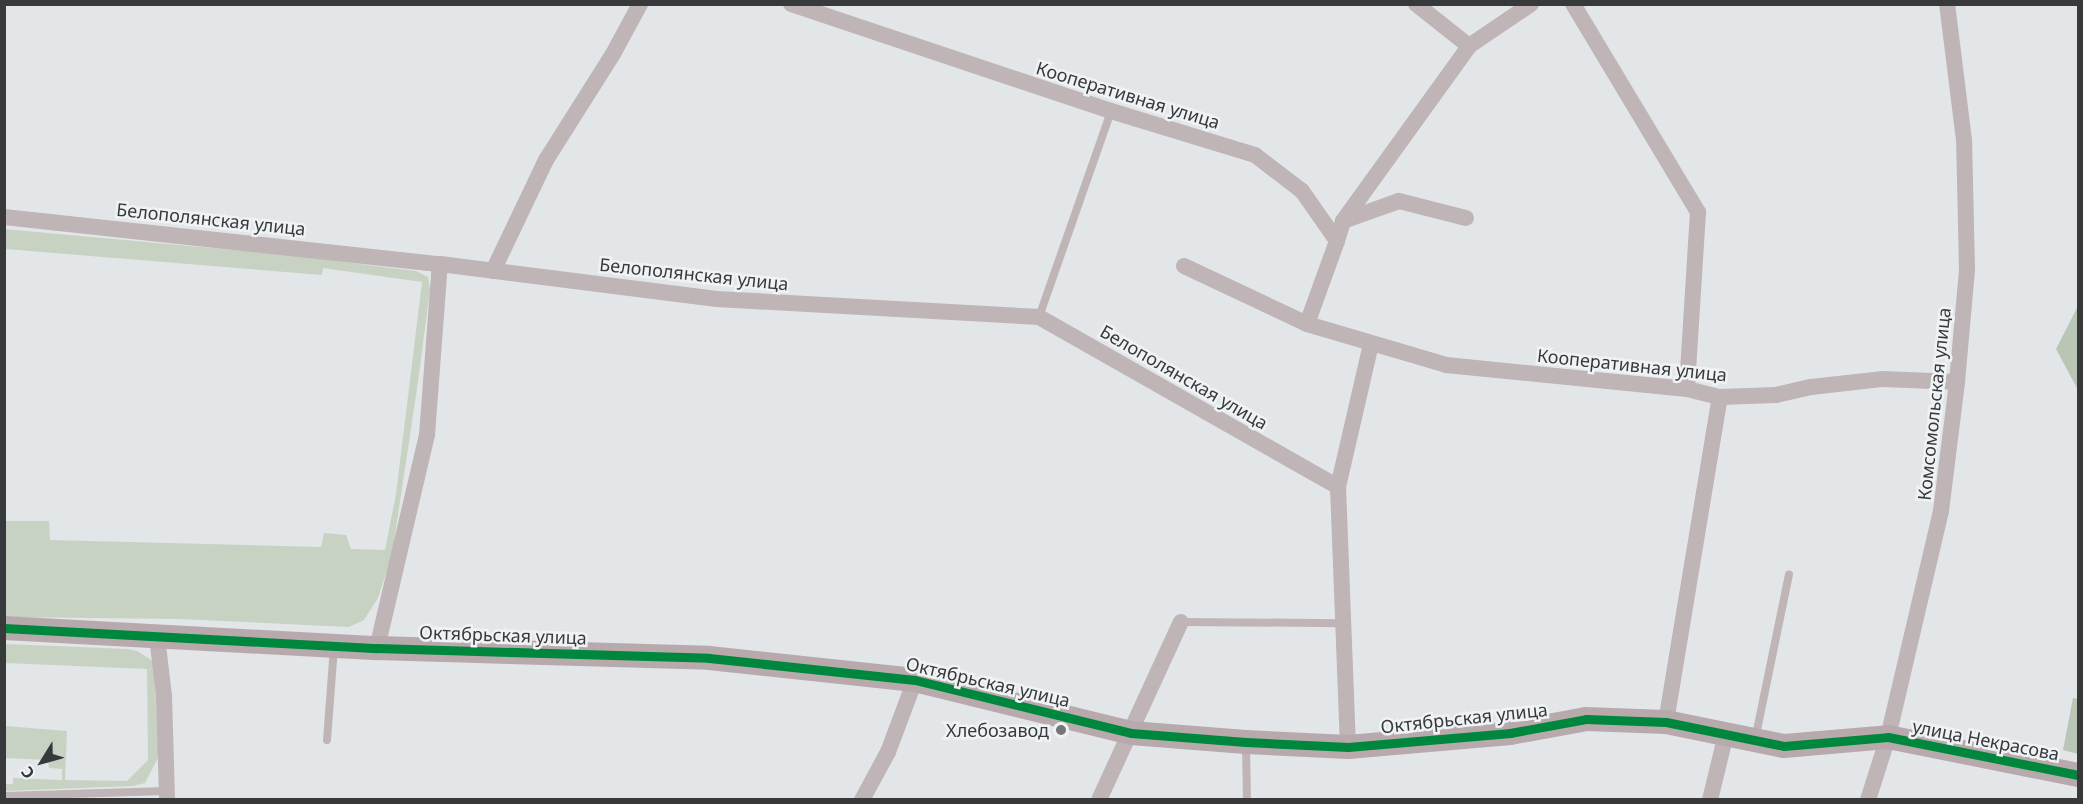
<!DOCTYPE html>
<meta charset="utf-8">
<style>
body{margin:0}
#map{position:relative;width:2083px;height:804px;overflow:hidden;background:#e3e6e8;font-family:"Noto Sans",sans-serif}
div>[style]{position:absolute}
.green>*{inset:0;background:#c7d2c3}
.forest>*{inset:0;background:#bac6b5}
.lane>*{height:8px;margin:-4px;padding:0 4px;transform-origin:4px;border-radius:4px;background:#bfb4b6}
.street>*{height:16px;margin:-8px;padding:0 8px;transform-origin:8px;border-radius:8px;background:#bfb4b6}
.secondary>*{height:24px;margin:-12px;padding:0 12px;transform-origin:12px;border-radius:12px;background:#b8aaac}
.cycleway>*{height:9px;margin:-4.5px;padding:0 4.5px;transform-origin:4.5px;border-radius:4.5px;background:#00873e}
.dots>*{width:16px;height:16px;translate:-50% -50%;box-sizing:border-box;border:3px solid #f0f3f6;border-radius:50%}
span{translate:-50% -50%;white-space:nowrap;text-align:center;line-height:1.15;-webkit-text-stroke:5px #f0f3f6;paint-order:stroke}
.street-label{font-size:18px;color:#38393a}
.poi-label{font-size:18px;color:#38393a}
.right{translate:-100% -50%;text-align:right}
.frame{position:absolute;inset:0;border:6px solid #38393a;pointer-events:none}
.north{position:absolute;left:12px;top:732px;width:60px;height:60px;-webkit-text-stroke:4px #f0f3f6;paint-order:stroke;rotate:233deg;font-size:16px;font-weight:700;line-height:24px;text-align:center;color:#38393a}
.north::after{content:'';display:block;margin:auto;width:21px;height:27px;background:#38393a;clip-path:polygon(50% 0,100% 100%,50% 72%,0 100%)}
</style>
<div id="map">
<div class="green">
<i style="clip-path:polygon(4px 229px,288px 255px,416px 271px,428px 277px,430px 290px,418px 382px,392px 555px,378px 598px,364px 620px,349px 627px,179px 619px,5px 617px,5px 521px,49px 521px,50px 540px,321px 547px,324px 533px,346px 535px,351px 549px,385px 550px,396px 494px,422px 282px,323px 268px,322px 275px,5px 249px)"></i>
<i style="clip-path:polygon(5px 644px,127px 649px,137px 651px,150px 659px,154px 664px,159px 756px,145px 783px,133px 786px,5px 791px,5px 784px,13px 784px,13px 778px,62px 780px,62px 769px,49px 768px,48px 760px,5px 758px,5px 726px,67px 731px,65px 780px,127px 781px,148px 760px,147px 669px,5px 663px)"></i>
</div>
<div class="forest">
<i style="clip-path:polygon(2078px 306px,2078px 390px,2056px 349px)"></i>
<i style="clip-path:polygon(2073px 698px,2078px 699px,2078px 754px,2063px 750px)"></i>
</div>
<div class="lane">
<i style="left:1039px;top:317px;width:218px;rotate:-70.7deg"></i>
<i style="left:1181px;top:622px;width:162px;rotate:0.4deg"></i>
<i style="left:327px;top:740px;width:94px;rotate:-85.7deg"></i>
<i style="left:1755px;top:740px;width:169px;rotate:-78.4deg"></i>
<i style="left:1246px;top:745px;width:55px;rotate:89deg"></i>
<i style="left:4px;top:796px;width:162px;rotate:-1.8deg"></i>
</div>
<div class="street">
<i style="left:791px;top:4px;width:337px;rotate:18.5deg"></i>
<i style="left:1111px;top:111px;width:151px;rotate:17deg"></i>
<i style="left:1255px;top:155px;width:59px;rotate:37.5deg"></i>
<i style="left:1302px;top:191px;width:61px;rotate:55deg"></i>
<i style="left:1337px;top:241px;width:88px;rotate:109.9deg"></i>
<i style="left:1416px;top:4px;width:68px;rotate:38.4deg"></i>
<i style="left:1573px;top:4px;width:243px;rotate:59deg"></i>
<i style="left:1698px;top:212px;width:177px;rotate:93.6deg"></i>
<i style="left:4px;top:217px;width:439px;rotate:6.2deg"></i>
<i style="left:440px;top:264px;width:279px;rotate:7.2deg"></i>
<i style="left:717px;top:299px;width:323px;rotate:3.2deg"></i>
<i style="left:1039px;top:317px;width:344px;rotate:29.6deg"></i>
<i style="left:1343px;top:221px;width:59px;rotate:-19.7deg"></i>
<i style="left:1399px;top:201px;width:69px;rotate:14.2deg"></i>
<i style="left:1337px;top:241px;width:21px;rotate:-73deg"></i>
<i style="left:1343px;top:221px;width:216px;rotate:-54.2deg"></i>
<i style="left:1469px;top:46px;width:75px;rotate:-34.1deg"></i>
<i style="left:1184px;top:266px;width:136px;rotate:25.2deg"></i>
<i style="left:1307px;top:324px;width:145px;rotate:16.4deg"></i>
<i style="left:1446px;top:365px;width:242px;rotate:5.7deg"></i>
<i style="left:1687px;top:389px;width:34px;rotate:14deg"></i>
<i style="left:1720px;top:397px;width:56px;rotate:-2deg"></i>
<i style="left:1776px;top:395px;width:36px;rotate:-13deg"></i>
<i style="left:1811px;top:387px;width:71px;rotate:-6.4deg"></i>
<i style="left:1882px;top:379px;width:75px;rotate:2.3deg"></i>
<i style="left:493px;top:271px;width:123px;rotate:-64.5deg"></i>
<i style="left:546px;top:160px;width:125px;rotate:-57.7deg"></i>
<i style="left:613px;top:54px;width:57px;rotate:-61.6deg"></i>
<i style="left:157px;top:637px;width:59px;rotate:83.2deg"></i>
<i style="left:164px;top:696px;width:104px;rotate:88.3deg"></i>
<i style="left:377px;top:648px;width:219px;rotate:-76.8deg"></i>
<i style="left:427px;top:435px;width:171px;rotate:-85.7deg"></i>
<i style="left:1666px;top:722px;width:329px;rotate:-80.6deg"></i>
<i style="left:1348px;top:747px;width:260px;rotate:-92.2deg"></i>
<i style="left:1338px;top:487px;width:147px;rotate:-77deg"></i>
<i style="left:862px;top:800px;width:55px;rotate:-61.6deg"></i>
<i style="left:888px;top:752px;width:77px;rotate:-69.4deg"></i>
<i style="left:1099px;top:800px;width:196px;rotate:-65.3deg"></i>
<i style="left:1710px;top:800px;width:68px;rotate:-76.4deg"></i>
<i style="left:1868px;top:800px;width:66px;rotate:-72.4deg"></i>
<i style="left:1888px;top:737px;width:232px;rotate:-76.8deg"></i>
<i style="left:1941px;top:511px;width:130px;rotate:-82.9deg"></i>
<i style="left:1957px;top:382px;width:113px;rotate:-84.9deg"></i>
<i style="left:1967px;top:269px;width:129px;rotate:-91.3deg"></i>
<i style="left:1964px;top:140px;width:137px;rotate:-97.1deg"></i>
</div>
<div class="secondary">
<i style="left:4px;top:628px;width:374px;rotate:3.1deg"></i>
<i style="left:377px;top:648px;width:332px;rotate:1.7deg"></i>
<i style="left:709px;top:658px;width:207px;rotate:6.1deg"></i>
<i style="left:915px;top:680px;width:222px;rotate:13.8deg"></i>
<i style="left:1131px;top:733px;width:115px;rotate:4.5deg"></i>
<i style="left:1246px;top:742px;width:102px;rotate:2.8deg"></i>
<i style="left:1348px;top:747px;width:163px;rotate:-4.9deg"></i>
<i style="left:1510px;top:733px;width:77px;rotate:-10.4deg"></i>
<i style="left:1586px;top:719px;width:80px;rotate:2.1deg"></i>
<i style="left:1666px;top:722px;width:120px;rotate:11.5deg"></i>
<i style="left:1784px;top:746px;width:104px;rotate:-4.9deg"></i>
<i style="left:1888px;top:737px;width:194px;rotate:11.3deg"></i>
</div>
<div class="cycleway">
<i style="left:4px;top:628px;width:374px;rotate:3.1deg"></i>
<i style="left:377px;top:648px;width:332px;rotate:1.7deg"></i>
<i style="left:709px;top:658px;width:207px;rotate:6.1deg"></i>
<i style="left:915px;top:680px;width:222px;rotate:13.8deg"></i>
<i style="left:1131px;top:733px;width:115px;rotate:4.5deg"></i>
<i style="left:1246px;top:742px;width:102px;rotate:2.8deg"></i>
<i style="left:1348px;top:747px;width:163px;rotate:-4.9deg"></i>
<i style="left:1510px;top:733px;width:77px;rotate:-10.4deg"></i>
<i style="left:1586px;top:719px;width:80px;rotate:2.1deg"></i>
<i style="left:1666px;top:722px;width:120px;rotate:11.5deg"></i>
<i style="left:1784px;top:746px;width:104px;rotate:-4.9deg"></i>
<i style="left:1888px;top:737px;width:194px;rotate:11.3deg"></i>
</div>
<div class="dots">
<i style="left:1061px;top:730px;background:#747677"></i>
</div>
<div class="street-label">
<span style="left:1128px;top:95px;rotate:17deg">Кооперативная улица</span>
<span style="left:211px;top:219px;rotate:6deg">Белополянская улица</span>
<span style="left:694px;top:274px;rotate:6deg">Белополянская улица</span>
<span style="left:1632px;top:365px;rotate:6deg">Кооперативная улица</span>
<span style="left:1184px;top:377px;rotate:30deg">Белополянская улица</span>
<span style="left:1934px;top:404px;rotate:-84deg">Комсомольская улица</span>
<span style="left:503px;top:635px;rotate:2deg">Октябрьская улица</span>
<span style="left:988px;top:682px;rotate:13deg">Октябрьская улица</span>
<span style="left:1464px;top:718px;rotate:-6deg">Октябрьская улица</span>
<span style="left:1986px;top:740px;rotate:11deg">улица Некрасова</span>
</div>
<div class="poi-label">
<span class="right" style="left:1049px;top:730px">Хлебозавод</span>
</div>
<div class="frame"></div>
<div class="north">С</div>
</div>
